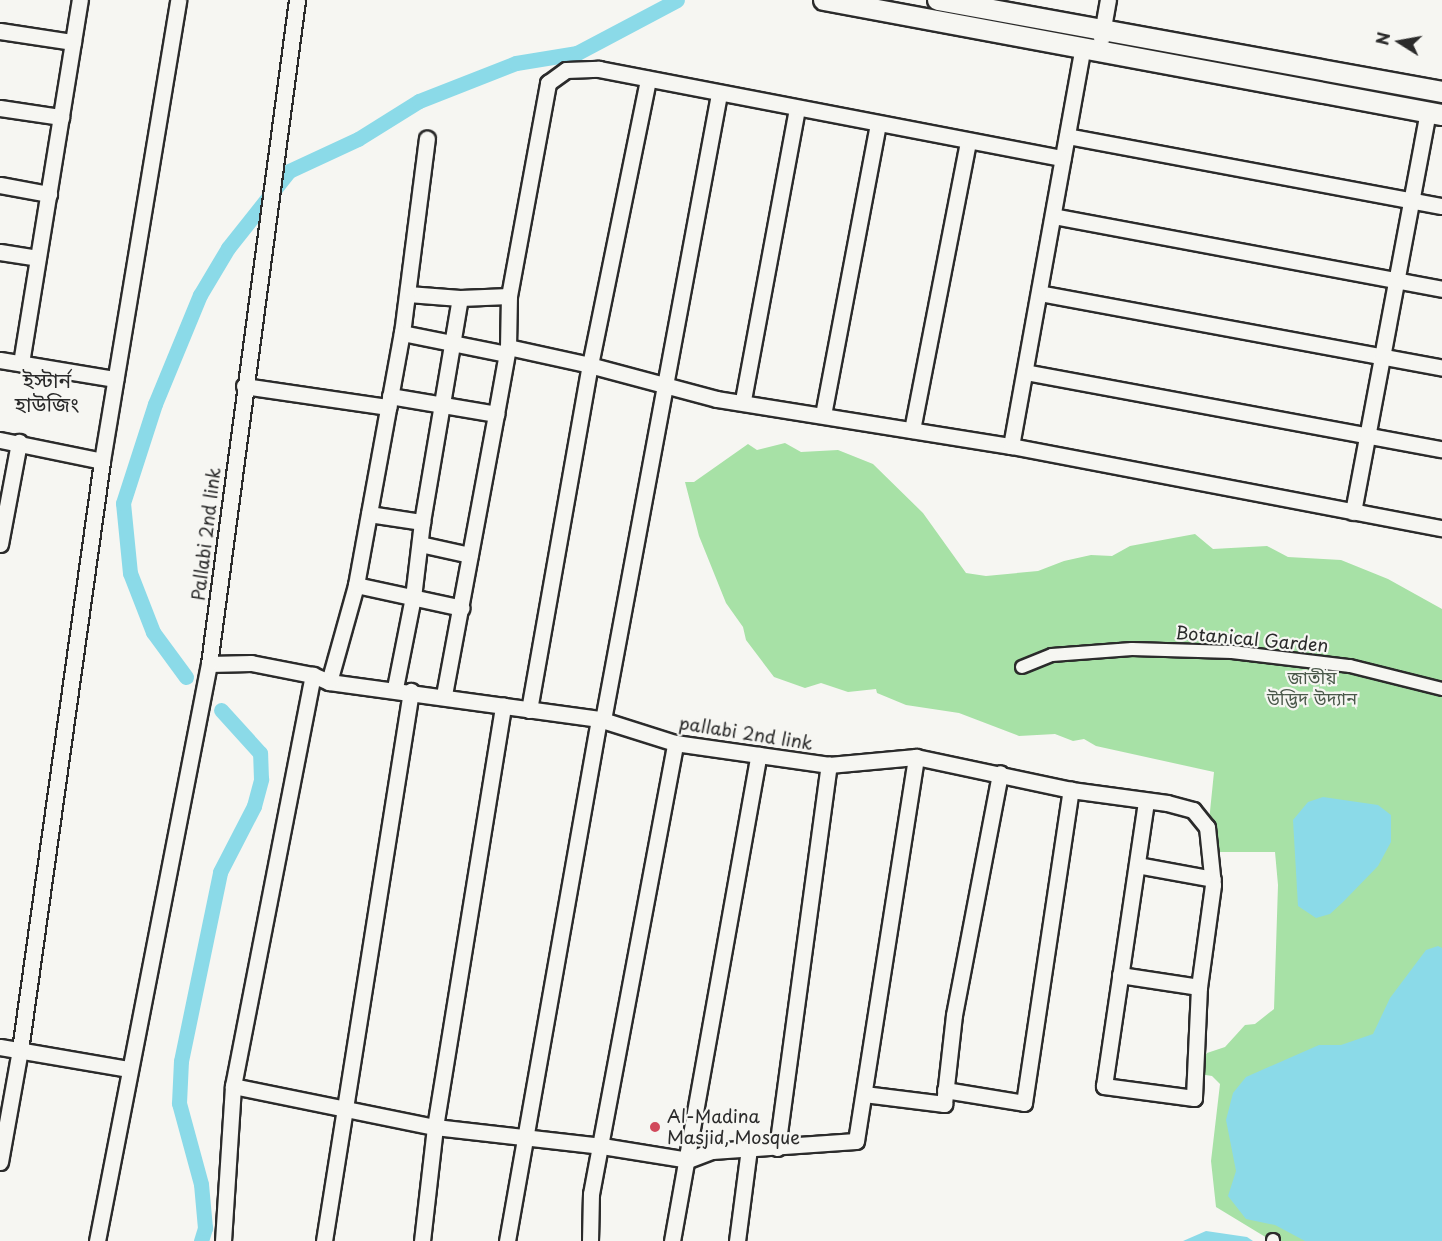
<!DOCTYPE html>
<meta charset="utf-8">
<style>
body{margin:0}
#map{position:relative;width:1442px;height:1241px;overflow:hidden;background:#f6f6f2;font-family:"Playpen Sans","Noto Sans Bengali",sans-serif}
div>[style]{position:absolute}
.green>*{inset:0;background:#a7e1a6}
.water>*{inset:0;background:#8bdae8}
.canal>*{height:15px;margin:-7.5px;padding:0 7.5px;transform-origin:7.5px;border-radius:7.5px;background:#8bdae8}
.roads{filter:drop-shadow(2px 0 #2b2b2b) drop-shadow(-2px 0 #2b2b2b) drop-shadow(0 2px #2b2b2b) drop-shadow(0 -2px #2b2b2b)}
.pedestrian>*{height:12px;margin:-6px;padding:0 6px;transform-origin:6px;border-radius:6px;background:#f6f6f2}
.minor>*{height:15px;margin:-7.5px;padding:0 7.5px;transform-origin:7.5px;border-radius:7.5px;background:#f6f6f2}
.tertiary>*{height:20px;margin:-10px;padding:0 10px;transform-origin:10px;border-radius:10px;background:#f6f6f2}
.dots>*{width:16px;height:16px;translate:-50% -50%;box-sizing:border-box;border:3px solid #f6f6f2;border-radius:50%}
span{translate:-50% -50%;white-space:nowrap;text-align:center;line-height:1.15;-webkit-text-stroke:4.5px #f6f6f2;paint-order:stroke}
.street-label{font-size:18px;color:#2b2b2b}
.park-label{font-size:18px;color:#4a584a}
.poi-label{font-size:18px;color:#2b2b2b}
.left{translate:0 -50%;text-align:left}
.quarter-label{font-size:21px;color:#2b2b2b}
.north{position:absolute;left:1370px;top:12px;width:60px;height:60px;-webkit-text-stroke:4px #f6f6f2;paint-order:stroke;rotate:281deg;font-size:16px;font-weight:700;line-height:24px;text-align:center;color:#2b2b2b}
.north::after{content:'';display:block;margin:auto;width:21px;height:27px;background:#2b2b2b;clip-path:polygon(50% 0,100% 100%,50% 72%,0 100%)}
</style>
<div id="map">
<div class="green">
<i style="clip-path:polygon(785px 443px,801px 452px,838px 450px,873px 464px,923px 513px,966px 573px,986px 576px,1038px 571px,1064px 561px,1091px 555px,1112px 556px,1130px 546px,1195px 534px,1213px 549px,1267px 546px,1288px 557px,1341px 560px,1388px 579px,1442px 609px,1442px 1241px,1272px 1241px,1216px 1207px,1211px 1161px,1220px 1084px,1212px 1076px,1193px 1073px,1207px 1053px,1225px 1047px,1245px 1025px,1255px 1024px,1274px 1009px,1278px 885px,1275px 852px,1218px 852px,1207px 841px,1214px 772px,1096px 746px,1084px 739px,1073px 741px,1055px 734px,1019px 736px,959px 713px,906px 705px,877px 693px,876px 689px,848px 692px,821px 683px,805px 688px,774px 677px,746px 640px,743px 627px,726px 603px,699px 536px,685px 482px,694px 482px,748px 444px,757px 450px)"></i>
</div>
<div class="water">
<i style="clip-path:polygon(1323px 797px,1378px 805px,1391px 815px,1391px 842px,1378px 866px,1343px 902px,1330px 914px,1316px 918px,1298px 906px,1293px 820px,1308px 802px)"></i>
<i style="clip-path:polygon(1438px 946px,1442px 948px,1442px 1241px,1305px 1241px,1275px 1225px,1246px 1219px,1228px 1196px,1236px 1171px,1226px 1120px,1233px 1093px,1246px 1077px,1319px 1045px,1341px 1045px,1373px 1034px,1390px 998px,1426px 950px)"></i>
<i style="clip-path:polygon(1206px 1231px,1247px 1237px,1253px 1241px,1183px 1241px)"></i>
</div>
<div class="canal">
<i style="left:186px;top:677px;width:56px;rotate:-126.3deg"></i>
<i style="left:153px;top:632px;width:63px;rotate:-111.3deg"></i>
<i style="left:130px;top:573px;width:70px;rotate:-95.7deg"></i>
<i style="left:123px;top:503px;width:104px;rotate:-72.1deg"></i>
<i style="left:155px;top:404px;width:118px;rotate:-67.6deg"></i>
<i style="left:200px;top:295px;width:55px;rotate:-59.2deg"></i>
<i style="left:228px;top:248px;width:98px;rotate:-51.6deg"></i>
<i style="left:289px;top:171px;width:76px;rotate:-24.9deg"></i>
<i style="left:358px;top:139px;width:72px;rotate:-31.9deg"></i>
<i style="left:419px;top:101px;width:104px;rotate:-21.4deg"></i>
<i style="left:516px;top:63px;width:62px;rotate:-9.3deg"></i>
<i style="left:577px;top:53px;width:113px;rotate:-27.9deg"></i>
<i style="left:201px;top:1241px;width:14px;rotate:-73deg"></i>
<i style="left:205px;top:1228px;width:44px;rotate:-95.2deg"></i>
<i style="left:201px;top:1184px;width:84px;rotate:-105.2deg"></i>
<i style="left:179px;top:1103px;width:42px;rotate:-87.3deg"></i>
<i style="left:181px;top:1061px;width:193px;rotate:-78.3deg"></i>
<i style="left:220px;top:872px;width:74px;rotate:-62.7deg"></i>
<i style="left:254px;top:806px;width:28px;rotate:-75deg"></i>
<i style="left:261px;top:779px;width:26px;rotate:-92deg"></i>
<i style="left:260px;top:753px;width:58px;rotate:-132.2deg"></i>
</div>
<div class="roads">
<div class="pedestrian">
<i style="left:1022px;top:667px;width:32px;rotate:-22deg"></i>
<i style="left:1052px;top:655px;width:80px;rotate:-4.3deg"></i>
<i style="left:1132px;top:649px;width:100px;rotate:1.7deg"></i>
<i style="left:1232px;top:652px;width:119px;rotate:6.8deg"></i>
<i style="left:1350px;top:666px;width:95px;rotate:14deg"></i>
<i style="left:1273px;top:1241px;width:1px;rotate:-90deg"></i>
</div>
<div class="minor">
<i style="left:0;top:31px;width:74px;rotate:8.6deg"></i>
<i style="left:1101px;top:39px;width:40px;rotate:-80deg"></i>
<i style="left:0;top:108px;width:62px;rotate:8.4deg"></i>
<i style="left:1067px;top:136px;width:381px;rotate:10.6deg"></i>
<i style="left:0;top:185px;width:50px;rotate:10.4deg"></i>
<i style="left:1053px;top:216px;width:396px;rotate:10.6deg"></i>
<i style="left:0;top:252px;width:38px;rotate:9deg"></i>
<i style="left:1039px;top:293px;width:410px;rotate:10.5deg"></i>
<i style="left:408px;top:294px;width:52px;rotate:4.4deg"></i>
<i style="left:460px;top:298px;width:49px;rotate:-2.3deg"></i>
<i style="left:402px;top:333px;width:196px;rotate:-82.7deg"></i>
<i style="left:508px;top:347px;width:84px;rotate:12.4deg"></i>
<i style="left:0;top:360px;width:117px;rotate:9.4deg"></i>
<i style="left:21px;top:363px;width:368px;rotate:-80.8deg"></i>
<i style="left:593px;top:366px;width:128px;rotate:14.9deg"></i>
<i style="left:717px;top:399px;width:298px;rotate:9.1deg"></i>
<i style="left:1011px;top:446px;width:439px;rotate:10.8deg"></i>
<i style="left:1025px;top:372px;width:424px;rotate:10.5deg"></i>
<i style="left:244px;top:386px;width:146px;rotate:8.3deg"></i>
<i style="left:390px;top:396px;width:108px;rotate:9.6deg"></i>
<i style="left:743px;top:400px;width:297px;rotate:-79.5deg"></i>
<i style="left:823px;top:415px;width:296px;rotate:-79.3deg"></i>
<i style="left:912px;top:430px;width:294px;rotate:-79deg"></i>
<i style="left:0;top:440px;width:104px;rotate:11.6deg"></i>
<i style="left:1011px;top:446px;width:405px;rotate:-79.8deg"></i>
<i style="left:1353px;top:512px;width:406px;rotate:-79.4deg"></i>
<i style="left:369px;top:514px;width:54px;rotate:8.6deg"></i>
<i style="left:422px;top:522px;width:76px;rotate:96.8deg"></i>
<i style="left:413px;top:597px;width:93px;rotate:101.2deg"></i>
<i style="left:422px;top:522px;width:227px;rotate:-80.4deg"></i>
<i style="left:0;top:544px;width:104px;rotate:-79.4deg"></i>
<i style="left:420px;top:544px;width:51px;rotate:12.4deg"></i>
<i style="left:356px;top:585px;width:108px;rotate:12.2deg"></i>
<i style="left:209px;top:664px;width:42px;rotate:-1.4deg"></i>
<i style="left:251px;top:663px;width:63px;rotate:11deg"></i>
<i style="left:313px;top:675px;width:17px;rotate:24deg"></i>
<i style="left:329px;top:682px;width:273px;rotate:7.8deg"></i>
<i style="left:599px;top:719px;width:80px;rotate:17.5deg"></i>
<i style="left:675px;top:743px;width:156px;rotate:8.1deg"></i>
<i style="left:829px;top:765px;width:87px;rotate:-5.3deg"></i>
<i style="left:916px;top:757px;width:158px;rotate:12deg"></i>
<i style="left:1071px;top:790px;width:97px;rotate:7.7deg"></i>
<i style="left:1167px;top:803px;width:27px;rotate:15deg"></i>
<i style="left:1193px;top:810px;width:22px;rotate:51deg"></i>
<i style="left:1207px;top:827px;width:58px;rotate:84.1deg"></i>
<i style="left:1213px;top:885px;width:103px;rotate:97.8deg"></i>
<i style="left:1199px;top:987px;width:111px;rotate:92.6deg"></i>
<i style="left:1194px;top:1098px;width:91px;rotate:-172.4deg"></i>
<i style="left:1104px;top:1086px;width:288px;rotate:-81.6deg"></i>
<i style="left:329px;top:682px;width:101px;rotate:-74.4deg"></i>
<i style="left:356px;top:585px;width:256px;rotate:-79.7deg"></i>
<i style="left:402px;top:333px;width:106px;rotate:11.4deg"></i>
<i style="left:444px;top:695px;width:286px;rotate:-79.5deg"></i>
<i style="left:496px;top:414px;width:68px;rotate:-79.8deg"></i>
<i style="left:508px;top:347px;width:51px;rotate:-88.9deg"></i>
<i style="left:509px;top:296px;width:217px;rotate:-79.6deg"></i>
<i style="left:548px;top:83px;width:22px;rotate:-36deg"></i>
<i style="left:566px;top:70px;width:33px;rotate:-2deg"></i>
<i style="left:599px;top:69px;width:472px;rotate:10.9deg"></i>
<i style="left:529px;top:710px;width:350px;rotate:-80deg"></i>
<i style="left:590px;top:365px;width:292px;rotate:-78.5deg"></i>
<i style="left:603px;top:720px;width:637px;rotate:-79.5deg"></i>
<i style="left:1137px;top:865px;width:77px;rotate:10.4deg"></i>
<i style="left:1120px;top:975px;width:80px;rotate:8.6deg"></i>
<i style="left:0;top:1047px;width:131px;rotate:9.7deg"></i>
<i style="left:233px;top:1086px;width:206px;rotate:11.5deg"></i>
<i style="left:435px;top:1127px;width:168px;rotate:6.5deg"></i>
<i style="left:602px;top:1146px;width:87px;rotate:9.2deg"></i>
<i style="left:688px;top:1160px;width:26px;rotate:-21deg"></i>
<i style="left:712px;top:1151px;width:144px;rotate:-4deg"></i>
<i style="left:856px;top:1141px;width:389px;rotate:-81.1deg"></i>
<i style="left:945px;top:1090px;width:80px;rotate:9.3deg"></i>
<i style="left:1024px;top:1103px;width:317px;rotate:-81.5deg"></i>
<i style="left:864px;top:1094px;width:81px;rotate:7.1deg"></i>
<i style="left:944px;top:1104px;width:90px;rotate:-83.6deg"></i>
<i style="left:954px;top:1015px;width:246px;rotate:-79.2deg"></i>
<i style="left:777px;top:1148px;width:387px;rotate:-82.3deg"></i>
<i style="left:0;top:1162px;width:114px;rotate:-79.9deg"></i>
<i style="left:20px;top:1050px;width:595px;rotate:-82.07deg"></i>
<i style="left:102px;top:461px;width:467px;rotate:-80.6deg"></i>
<i style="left:97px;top:1241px;width:588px;rotate:-79.02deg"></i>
<i style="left:209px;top:664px;width:670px;rotate:-82.45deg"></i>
<i style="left:223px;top:1241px;width:155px;rotate:-86.3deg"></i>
<i style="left:233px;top:1086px;width:419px;rotate:-79deg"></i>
<i style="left:324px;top:1241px;width:557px;rotate:-81.01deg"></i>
<i style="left:422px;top:1241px;width:115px;rotate:-83.5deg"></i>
<i style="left:435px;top:1127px;width:427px;rotate:-80.8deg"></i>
<i style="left:507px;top:1241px;width:530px;rotate:-80deg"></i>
<i style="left:590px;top:1241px;width:47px;rotate:-88.8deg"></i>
<i style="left:591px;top:1194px;width:459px;rotate:-79.4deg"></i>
<i style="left:672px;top:1241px;width:494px;rotate:-79.9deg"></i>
<i style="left:737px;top:1241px;width:93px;rotate:-82.6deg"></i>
</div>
<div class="tertiary">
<i style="left:824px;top:0;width:629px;rotate:10.54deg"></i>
<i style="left:938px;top:0;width:512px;rotate:10.34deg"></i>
</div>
</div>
<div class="dots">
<i style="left:655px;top:1127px;background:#d1495b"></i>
</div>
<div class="street-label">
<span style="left:206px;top:534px;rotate:-83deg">Pallabi 2nd link</span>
<span style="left:1252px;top:639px;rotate:5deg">Botanical Garden</span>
<span style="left:746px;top:733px;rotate:9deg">pallabi 2nd link</span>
</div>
<div class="park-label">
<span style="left:1312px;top:688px">জাতীয়<br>উদ্ভিদ উদ্যান</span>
</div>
<div class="poi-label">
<span class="left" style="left:667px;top:1127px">Al-Madina<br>Masjid, Mosque</span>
</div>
<div class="quarter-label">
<span style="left:47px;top:391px">ইস্টার্ন<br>হাউজিং</span>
</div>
<div class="north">N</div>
</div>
